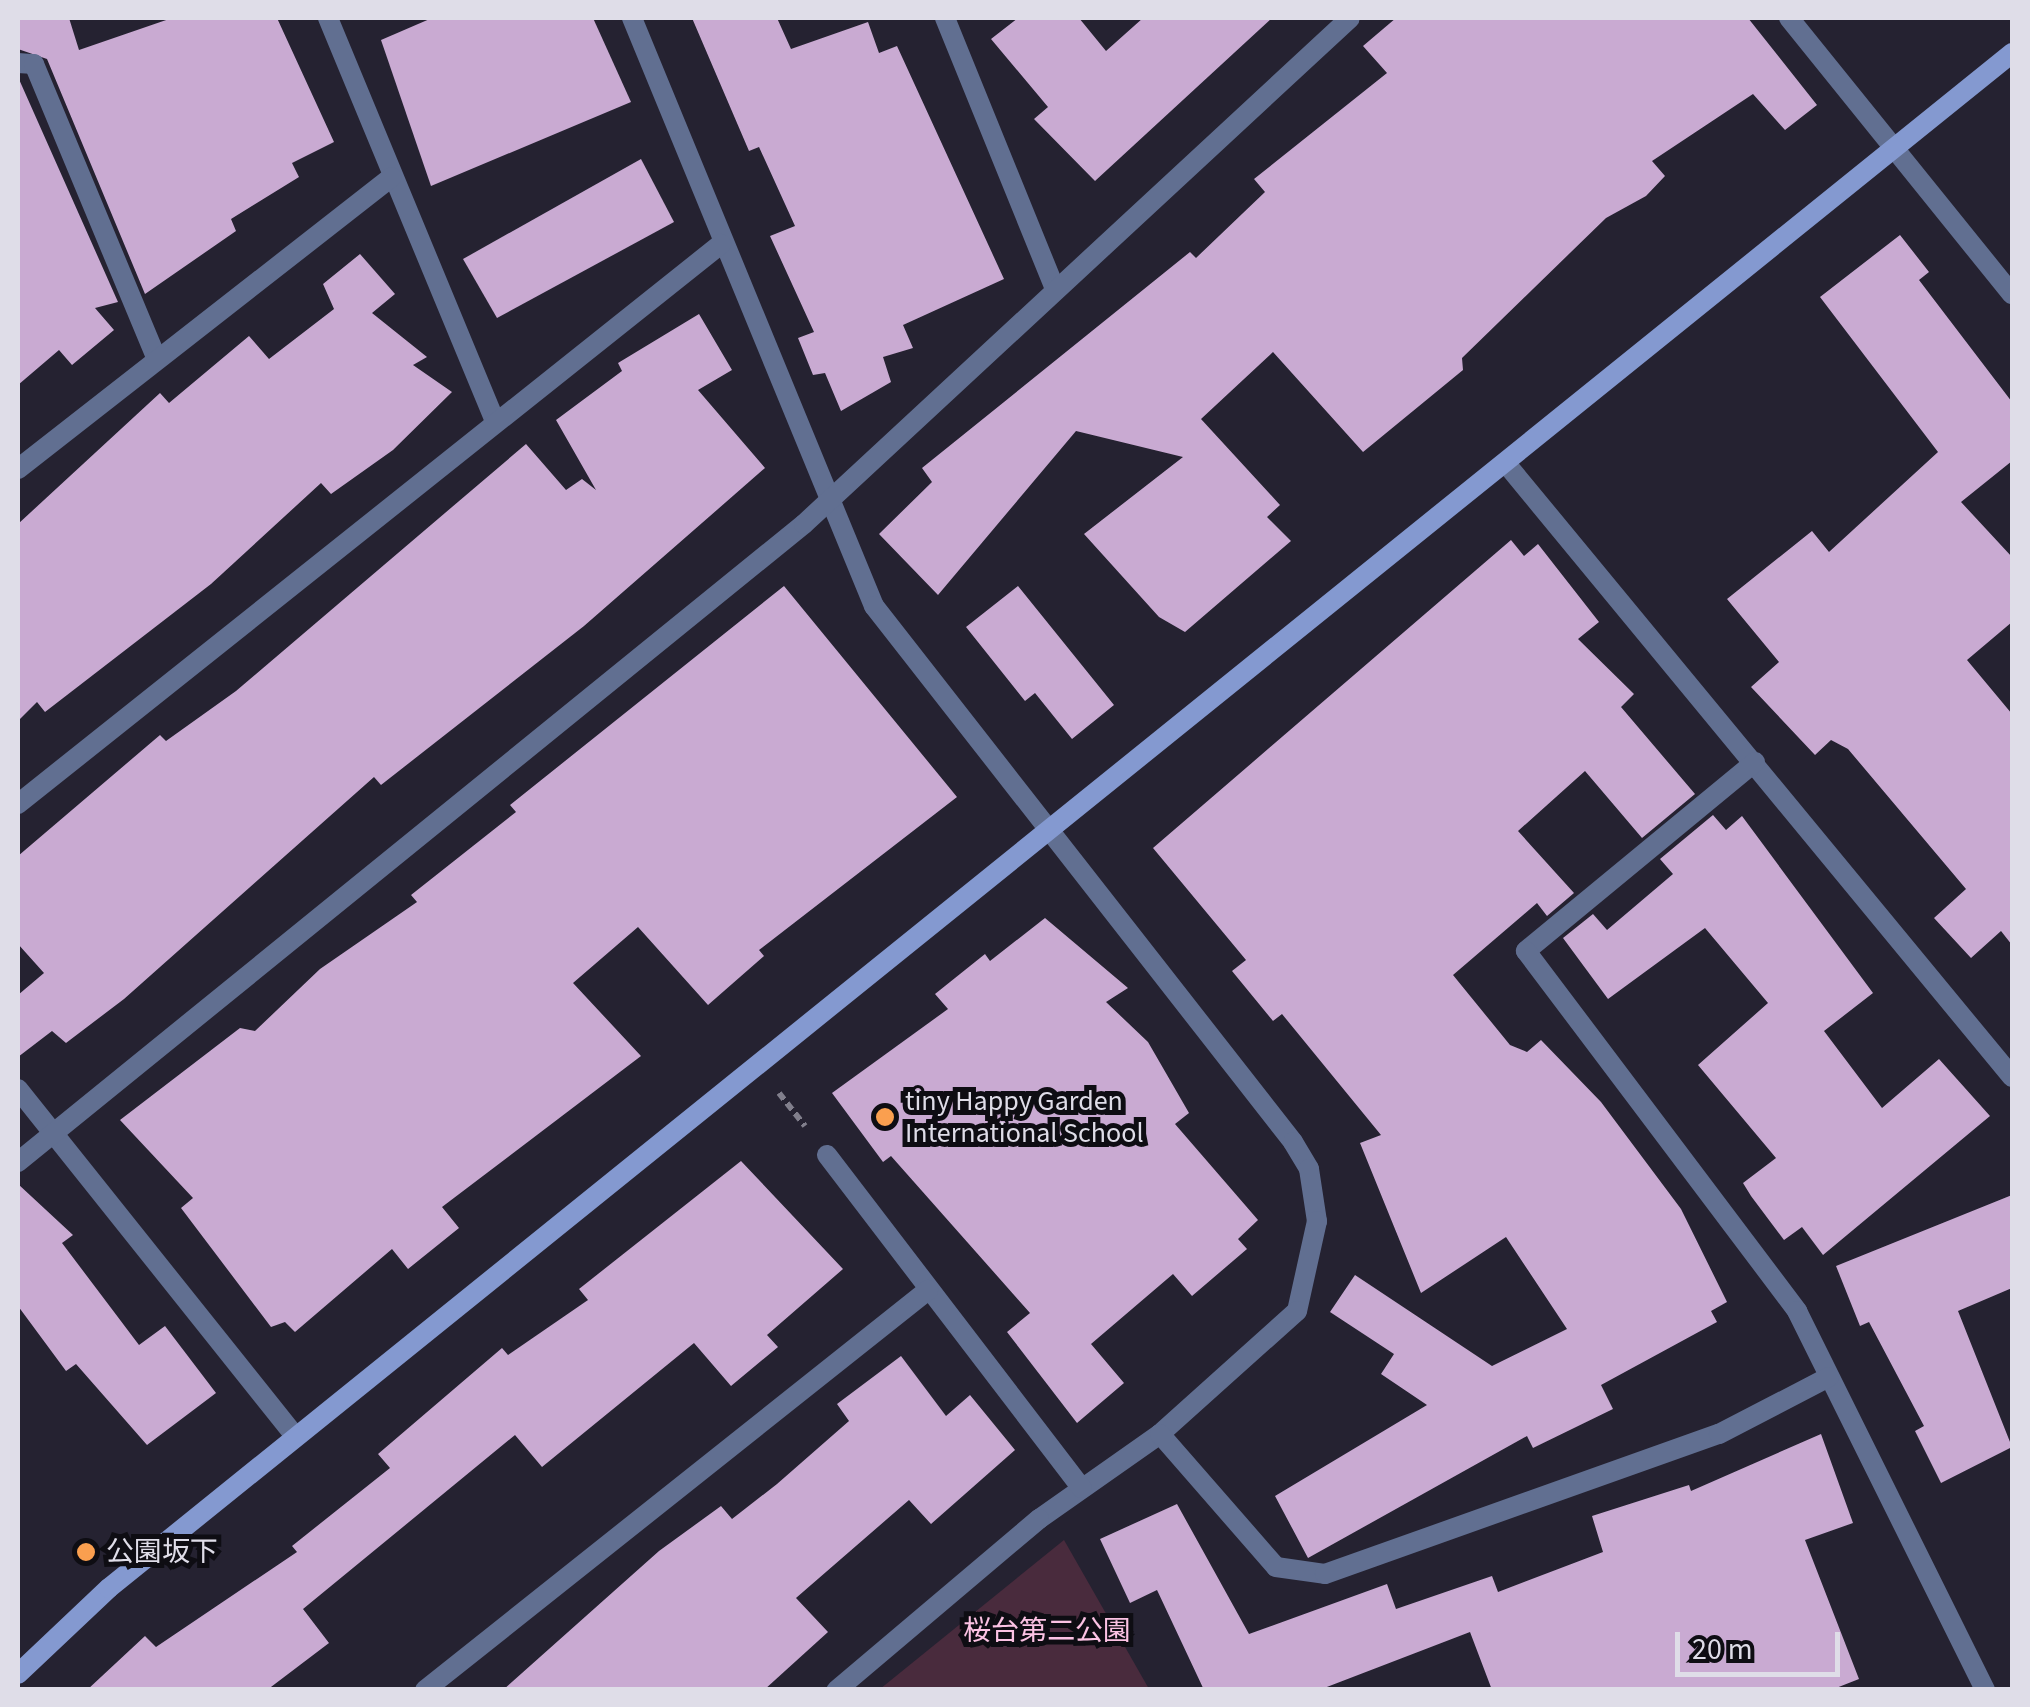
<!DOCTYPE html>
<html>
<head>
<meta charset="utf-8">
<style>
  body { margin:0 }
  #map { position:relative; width:2030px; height:1707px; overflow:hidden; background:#252231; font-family:"Source Sans 3","Noto Sans JP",sans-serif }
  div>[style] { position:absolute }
  .green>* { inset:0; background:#492b3d }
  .building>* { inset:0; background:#c9aad2 }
  .path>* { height:6px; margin-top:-3px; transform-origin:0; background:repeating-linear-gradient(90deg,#817f8c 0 8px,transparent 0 13px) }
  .street>* { height:20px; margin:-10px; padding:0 10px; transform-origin:10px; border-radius:10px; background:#616f91 }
  .secondary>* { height:20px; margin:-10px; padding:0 10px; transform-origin:10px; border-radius:10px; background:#8499d0 }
  .dots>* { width:28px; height:28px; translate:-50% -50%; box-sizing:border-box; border:5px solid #0e0d13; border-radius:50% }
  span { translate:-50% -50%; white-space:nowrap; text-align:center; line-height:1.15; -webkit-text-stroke:10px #0e0d13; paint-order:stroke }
  .poi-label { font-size:28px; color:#dfdde8 }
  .left { translate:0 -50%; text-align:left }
  .park-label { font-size:28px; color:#fbc2e3 }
  .frame { position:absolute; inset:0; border:20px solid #dfdde8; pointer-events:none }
  .scale { position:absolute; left:1675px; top:1632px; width:165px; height:45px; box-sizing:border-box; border:5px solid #dfdde8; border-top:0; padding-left:12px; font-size:30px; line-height:35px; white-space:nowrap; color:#dfdde8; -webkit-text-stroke:8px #0e0d13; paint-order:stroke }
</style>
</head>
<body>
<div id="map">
  <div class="green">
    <i style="clip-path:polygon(1064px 1540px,1149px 1689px,880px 1689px)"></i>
  </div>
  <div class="building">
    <i style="clip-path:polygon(18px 18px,69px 18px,79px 50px,172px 18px,277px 18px,334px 142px,292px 163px,299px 177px,231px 219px,236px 231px,145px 294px,47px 59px,18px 49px)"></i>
    <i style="clip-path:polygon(432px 18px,593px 18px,631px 102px,431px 186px,381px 40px)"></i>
    <i style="clip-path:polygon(692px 18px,777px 18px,791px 49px,868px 22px,879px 53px,897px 46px,1004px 279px,903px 325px,913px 348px,883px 357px,891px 382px,841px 411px,825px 373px,813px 375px,798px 338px,814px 332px,770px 236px,795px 226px,759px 147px,749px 151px)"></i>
    <i style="clip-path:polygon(1018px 18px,1079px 18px,1106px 51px,1143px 18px,1272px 18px,1095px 181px,1034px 119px,1048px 107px,991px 39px)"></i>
    <i style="clip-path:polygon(1396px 18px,1748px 18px,1817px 105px,1785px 130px,1753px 94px,1652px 161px,1665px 176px,1646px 196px,1606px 218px,1462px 358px,1463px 370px,1363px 452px,1273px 352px,1201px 419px,1280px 505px,1267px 517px,1291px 541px,1185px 632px,1159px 617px,1084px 534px,1183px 457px,1076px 431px,938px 595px,879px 534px,932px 482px,922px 468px,1190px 252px,1196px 258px,1265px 192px,1254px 179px,1387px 73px,1363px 46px)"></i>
    <i style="clip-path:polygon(18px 77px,118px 302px,95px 308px,114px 330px,72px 365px,59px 350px,18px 385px)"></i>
    <i style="clip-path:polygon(641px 159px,674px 222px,497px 318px,463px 259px)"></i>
    <i style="clip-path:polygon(1900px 235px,1929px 272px,1919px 280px,2012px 402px,2012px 461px,1961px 502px,2012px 557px,2012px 622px,1967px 660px,2012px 714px,2012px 945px,2001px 931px,1971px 958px,1934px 918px,1966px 889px,1848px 749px,1831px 740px,1815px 755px,1751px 687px,1779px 662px,1727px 599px,1812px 531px,1829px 552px,1938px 452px,1820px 297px)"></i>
    <i style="clip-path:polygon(360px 254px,395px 294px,372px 313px,427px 357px,413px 365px,452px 392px,393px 450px,331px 494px,321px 483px,211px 584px,45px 712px,37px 702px,18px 721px,18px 524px,160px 393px,169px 403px,249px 336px,269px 359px,334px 309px,323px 284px)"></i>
    <i style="clip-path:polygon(699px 314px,732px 370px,698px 390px,765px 468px,584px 626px,381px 785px,374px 777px,124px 999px,66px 1043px,52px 1031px,18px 1057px,18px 995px,44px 973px,18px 944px,18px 856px,160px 735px,166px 741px,236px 691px,526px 444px,566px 490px,582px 479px,596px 490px,556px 420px,622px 371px,618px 363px)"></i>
    <i style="clip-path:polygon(1511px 540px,1524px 556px,1538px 544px,1599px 622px,1578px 639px,1634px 694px,1621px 707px,1695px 794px,1642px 838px,1585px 771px,1518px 831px,1574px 893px,1547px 916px,1537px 903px,1453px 975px,1510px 1045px,1527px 1052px,1541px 1040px,1601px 1102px,1681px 1209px,1727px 1302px,1711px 1311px,1717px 1322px,1601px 1385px,1613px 1409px,1533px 1448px,1527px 1436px,1308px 1558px,1275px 1496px,1427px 1405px,1381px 1374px,1394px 1354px,1330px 1312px,1355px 1275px,1492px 1366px,1567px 1329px,1506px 1237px,1421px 1293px,1360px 1143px,1381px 1135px,1282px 1014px,1273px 1021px,1232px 971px,1246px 960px,1153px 848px)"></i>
    <i style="clip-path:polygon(784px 586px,957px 797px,759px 950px,764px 956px,708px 1005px,638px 927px,573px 983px,641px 1056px,442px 1207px,459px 1228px,408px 1269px,392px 1249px,295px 1332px,285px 1322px,271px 1327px,181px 1208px,193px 1198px,120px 1120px,240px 1028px,255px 1031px,320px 969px,417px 902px,411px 895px,516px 812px,510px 805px)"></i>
    <i style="clip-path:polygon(1018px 586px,1114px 705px,1072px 739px,1035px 693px,1025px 701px,966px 627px)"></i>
    <i style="clip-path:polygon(1713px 815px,1726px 830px,1742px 816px,1873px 993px,1824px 1031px,1882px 1108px,1939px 1059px,1990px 1116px,1823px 1255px,1802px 1227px,1784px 1240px,1751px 1196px,1743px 1183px,1776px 1158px,1698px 1065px,1768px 1003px,1705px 928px,1608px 999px,1563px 938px,1593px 914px,1607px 930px,1673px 874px,1660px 859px)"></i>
    <i style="clip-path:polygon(1045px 918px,1128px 988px,1106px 1002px,1148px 1042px,1189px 1113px,1175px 1124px,1258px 1220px,1238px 1239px,1247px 1249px,1192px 1296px,1173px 1274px,1091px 1344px,1124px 1383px,1077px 1423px,1007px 1332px,1030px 1313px,891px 1156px,883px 1162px,832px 1093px,948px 1009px,935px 994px,985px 954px,990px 961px)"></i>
    <i style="clip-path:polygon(741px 1161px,843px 1269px,767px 1335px,778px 1347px,731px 1386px,694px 1343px,542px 1467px,515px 1435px,303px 1609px,329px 1643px,267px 1690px,87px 1690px,145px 1636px,156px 1647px,297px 1552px,292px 1546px,390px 1468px,378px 1454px,502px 1348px,508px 1355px,588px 1300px,579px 1289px)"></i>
    <i style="clip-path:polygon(18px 1184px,73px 1235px,62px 1243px,139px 1345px,165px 1326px,216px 1393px,147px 1445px,76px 1364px,66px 1371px,18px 1306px)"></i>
    <i style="clip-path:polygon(2012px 1195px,2012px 1288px,1958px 1311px,2012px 1447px,1941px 1483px,1915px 1431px,1924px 1426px,1869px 1322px,1860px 1326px,1836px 1266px)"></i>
    <i style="clip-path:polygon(901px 1356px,946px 1416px,970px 1395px,1015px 1450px,931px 1524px,909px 1500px,796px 1598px,828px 1632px,764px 1690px,503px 1690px,659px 1551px,721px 1506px,732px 1519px,777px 1484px,849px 1421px,837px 1404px)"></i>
    <i style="clip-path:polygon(1821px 1434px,1853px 1523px,1805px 1540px,1859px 1679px,1831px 1690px,1492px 1690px,1470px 1632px,1319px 1690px,1204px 1690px,1157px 1590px,1130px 1603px,1100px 1539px,1177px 1504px,1249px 1634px,1387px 1584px,1396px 1609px,1492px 1576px,1498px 1592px,1603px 1552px,1592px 1516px,1689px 1485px,1691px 1491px)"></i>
  </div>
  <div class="path">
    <i style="left:779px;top:1093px;width:42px;rotate:51.8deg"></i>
  </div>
  <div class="street">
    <i style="left:328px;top:18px;width:437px;rotate:67.5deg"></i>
    <i style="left:632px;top:18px;width:636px;rotate:67.63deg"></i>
    <i style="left:874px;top:606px;width:680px;rotate:51.98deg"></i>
    <i style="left:1293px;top:1142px;width:31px;rotate:59deg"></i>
    <i style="left:1309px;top:1169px;width:53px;rotate:81.3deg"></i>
    <i style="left:1317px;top:1221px;width:92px;rotate:102.5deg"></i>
    <i style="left:1297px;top:1311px;width:184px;rotate:138.1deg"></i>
    <i style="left:1160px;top:1434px;width:148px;rotate:144.9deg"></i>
    <i style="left:1039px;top:1519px;width:265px;rotate:139.8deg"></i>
    <i style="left:945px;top:18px;width:292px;rotate:67.9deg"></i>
    <i style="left:1789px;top:18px;width:355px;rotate:51.1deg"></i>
    <i style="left:18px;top:63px;width:16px;rotate:4deg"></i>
    <i style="left:34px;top:64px;width:314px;rotate:67.4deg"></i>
    <i style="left:1508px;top:466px;width:792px;rotate:50.48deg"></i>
    <i style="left:18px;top:469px;width:474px;rotate:-38deg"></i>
    <i style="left:1755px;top:762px;width:297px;rotate:140.5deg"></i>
    <i style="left:1526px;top:951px;width:451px;rotate:53deg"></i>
    <i style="left:1797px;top:1311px;width:423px;rotate:63.6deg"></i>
    <i style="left:18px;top:804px;width:899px;rotate:-38.54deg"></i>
    <i style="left:18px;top:1089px;width:445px;rotate:51.4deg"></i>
    <i style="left:827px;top:1155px;width:419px;rotate:52.6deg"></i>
    <i style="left:18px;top:1162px;width:1012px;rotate:-39.07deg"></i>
    <i style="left:804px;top:524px;width:744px;rotate:-42.82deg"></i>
    <i style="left:1160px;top:1434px;width:176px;rotate:48.9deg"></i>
    <i style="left:1276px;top:1567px;width:49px;rotate:8.1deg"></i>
    <i style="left:1325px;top:1574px;width:418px;rotate:-19.6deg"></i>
    <i style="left:1719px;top:1434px;width:124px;rotate:-27.4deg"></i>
    <i style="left:425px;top:1690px;width:643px;rotate:-38.49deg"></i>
  </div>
  <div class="secondary">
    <i style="left:18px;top:1674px;width:125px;rotate:-43.4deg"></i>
    <i style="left:109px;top:1588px;width:2445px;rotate:-38.89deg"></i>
  </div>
  <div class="dots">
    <i style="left:885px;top:1117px;background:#fa9f4f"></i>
    <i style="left:86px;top:1552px;background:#fa9f4f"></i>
  </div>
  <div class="poi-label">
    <span class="left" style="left:905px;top:1117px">tiny Happy Garden<br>International School</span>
    <span class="left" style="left:106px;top:1552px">公園坂下</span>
  </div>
  <div class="park-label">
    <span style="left:1047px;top:1631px">桜台第二公園</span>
  </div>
  <div class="frame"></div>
  <div class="scale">20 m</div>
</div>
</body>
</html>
